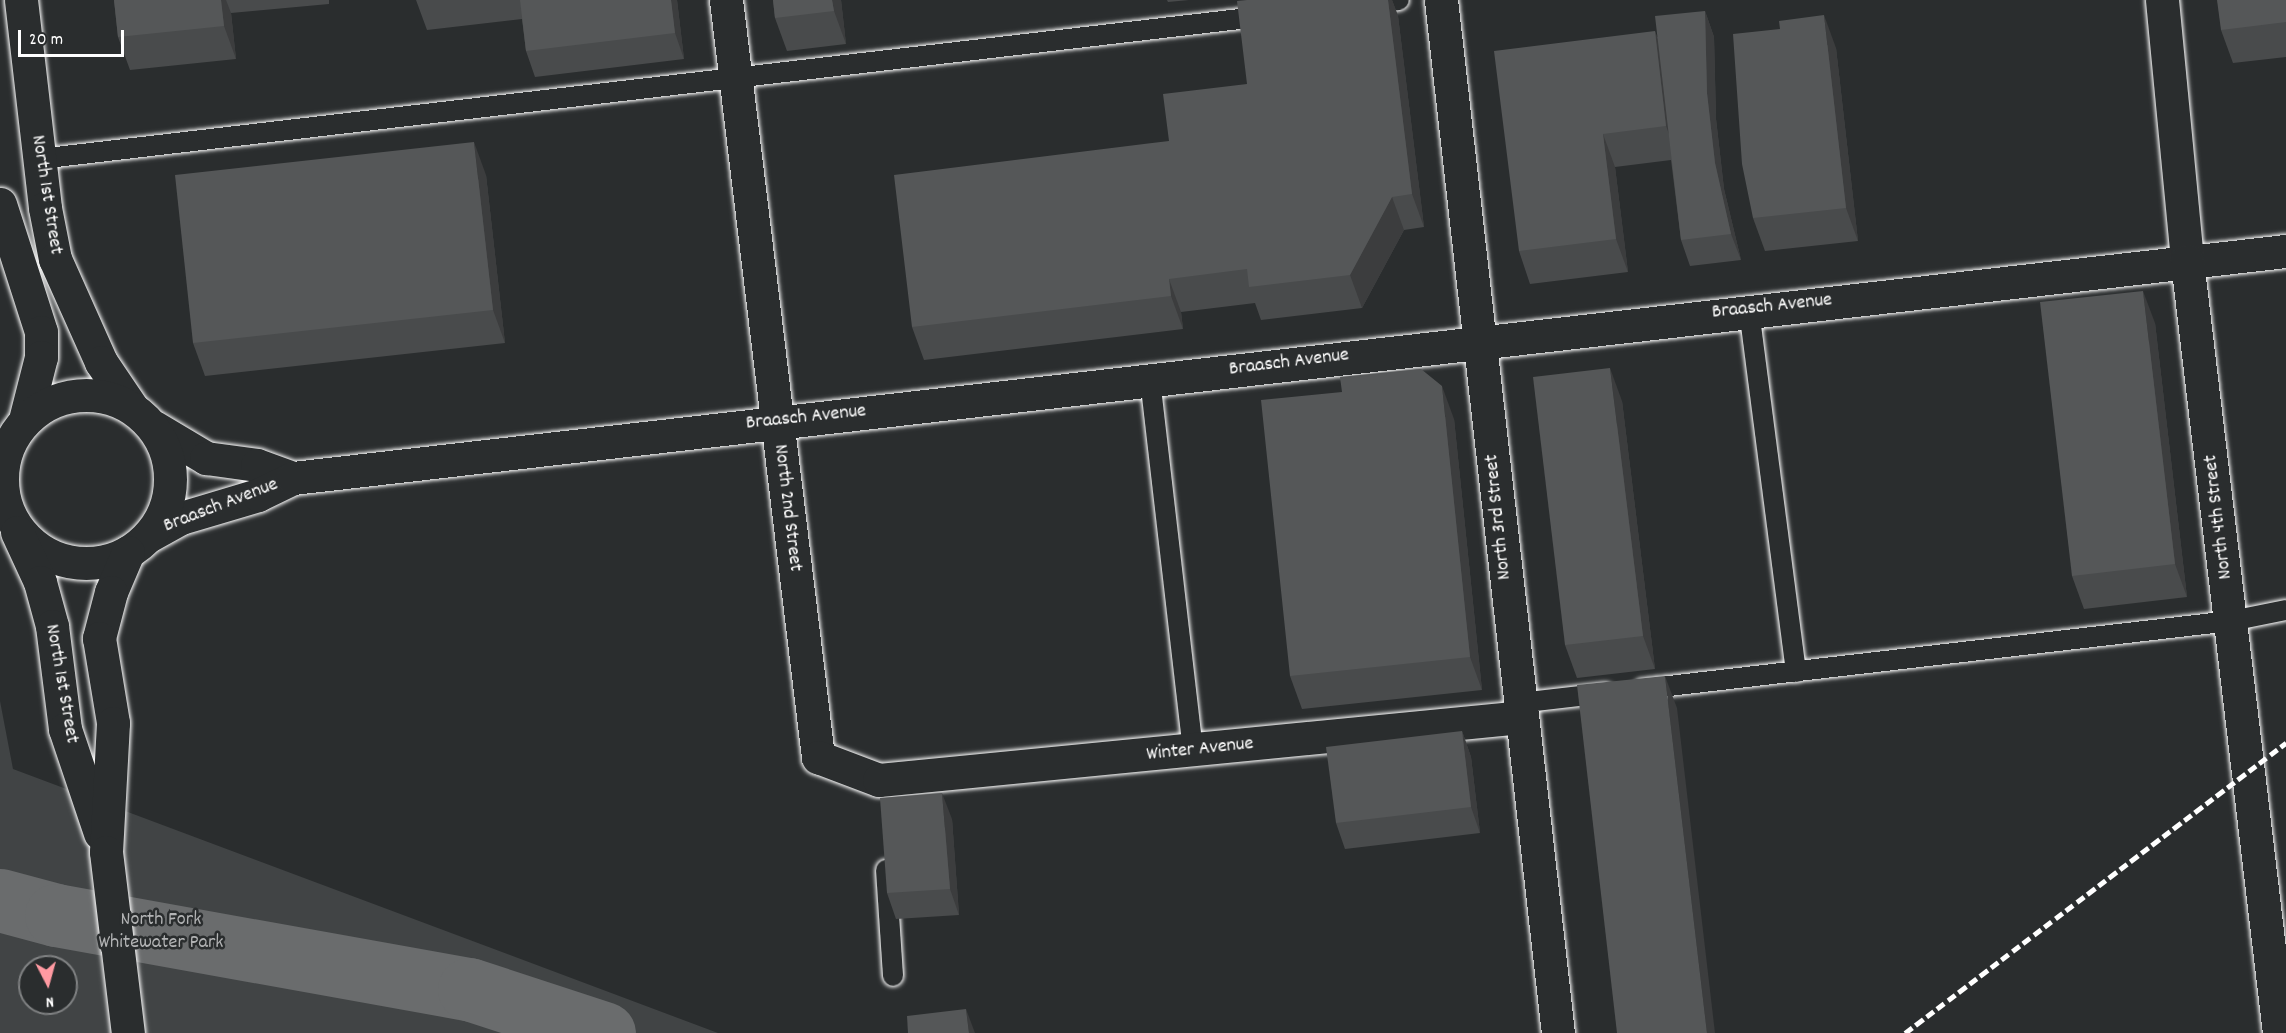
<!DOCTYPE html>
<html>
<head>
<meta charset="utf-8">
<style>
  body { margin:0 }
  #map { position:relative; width:2286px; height:1033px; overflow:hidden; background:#2a2d2e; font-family:Dekko,sans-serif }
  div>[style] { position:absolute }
  .green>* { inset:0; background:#414445 }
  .river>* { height:63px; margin:-31.5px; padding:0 31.5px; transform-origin:31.5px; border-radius:31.5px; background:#6a6c6d }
  .roads { filter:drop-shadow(0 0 2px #fff) drop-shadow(0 0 2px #fff) }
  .service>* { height:20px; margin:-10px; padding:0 10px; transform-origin:10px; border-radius:10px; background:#2a2d2e }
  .minor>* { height:33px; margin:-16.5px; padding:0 16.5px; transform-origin:16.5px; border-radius:16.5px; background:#2a2d2e }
  .secondary>* { height:33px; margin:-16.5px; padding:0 16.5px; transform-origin:16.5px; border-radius:16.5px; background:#2a2d2e }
  .secondary>.ring { margin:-16.5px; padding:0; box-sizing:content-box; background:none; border:33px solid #2a2d2e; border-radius:50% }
  .rail>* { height:4.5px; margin-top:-2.25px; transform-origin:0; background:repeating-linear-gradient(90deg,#fff 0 9px,transparent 0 13.5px) }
  .wall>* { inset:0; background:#494b4c }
  .shaded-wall>* { inset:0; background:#3c3d3e }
  .building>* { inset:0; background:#555758 }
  span { translate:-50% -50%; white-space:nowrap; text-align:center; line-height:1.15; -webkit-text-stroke:5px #2a2d2e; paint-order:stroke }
  .street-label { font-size:20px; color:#fff }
  .park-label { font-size:20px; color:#b3b4b5 }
  .north { position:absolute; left:18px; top:955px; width:60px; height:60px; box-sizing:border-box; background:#2a2d2e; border:2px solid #7f8182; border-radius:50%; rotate:174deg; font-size:16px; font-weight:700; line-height:24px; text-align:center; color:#fff }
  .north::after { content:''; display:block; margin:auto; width:21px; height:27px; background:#ff9aa2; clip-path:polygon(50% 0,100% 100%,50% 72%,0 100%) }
  .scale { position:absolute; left:18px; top:30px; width:106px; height:27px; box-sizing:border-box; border:3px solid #fff; border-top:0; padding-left:8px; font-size:18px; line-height:21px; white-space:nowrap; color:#fff; -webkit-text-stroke:4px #2a2d2e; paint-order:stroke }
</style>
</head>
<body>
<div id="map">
  <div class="green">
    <i style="clip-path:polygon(evenodd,0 701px,13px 769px,718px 1033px,0 1033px,0 701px,30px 967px,66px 967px,66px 1003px,30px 1003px,30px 967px)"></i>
  </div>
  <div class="river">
    <i style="left:0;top:900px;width:58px;rotate:15deg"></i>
    <i style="left:56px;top:915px;width:420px;rotate:10.2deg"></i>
    <i style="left:469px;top:989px;width:142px;rotate:18.1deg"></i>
  </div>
  <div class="roads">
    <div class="service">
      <i style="left:1366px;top:4px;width:33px;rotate:-7deg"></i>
      <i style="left:39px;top:159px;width:1234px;rotate:-6.65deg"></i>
      <i style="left:1749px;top:310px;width:365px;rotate:82.6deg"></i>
      <i style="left:1150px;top:379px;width:375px;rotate:83.4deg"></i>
      <i style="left:1643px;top:689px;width:592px;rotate:-6.6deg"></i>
      <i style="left:2231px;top:621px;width:56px;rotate:-11.3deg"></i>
      <i style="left:1519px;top:703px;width:87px;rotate:-6.6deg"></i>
      <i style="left:886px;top:870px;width:106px;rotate:86.2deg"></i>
    </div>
    <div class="minor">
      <i style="left:726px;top:0;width:763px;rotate:83.07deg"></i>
      <i style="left:818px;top:757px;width:65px;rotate:20.7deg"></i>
      <i style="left:879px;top:780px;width:645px;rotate:-5.6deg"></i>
      <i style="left:1441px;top:0;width:1040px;rotate:83.54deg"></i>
      <i style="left:154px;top:427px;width:61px;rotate:30.8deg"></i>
      <i style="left:206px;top:458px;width:51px;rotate:7.8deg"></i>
      <i style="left:257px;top:465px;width:38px;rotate:20deg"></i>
      <i style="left:150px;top:535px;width:35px;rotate:-29deg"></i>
      <i style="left:181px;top:518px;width:80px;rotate:-16.6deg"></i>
      <i style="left:258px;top:495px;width:39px;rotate:-26deg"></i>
      <i style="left:293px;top:478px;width:2006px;rotate:-6.5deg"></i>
    </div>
    <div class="secondary">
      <i style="left:21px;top:0;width:209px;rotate:83.4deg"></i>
      <i style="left:45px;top:208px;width:52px;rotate:78.9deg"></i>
      <i style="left:55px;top:259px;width:113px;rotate:65.9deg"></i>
      <i style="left:101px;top:362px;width:55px;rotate:56deg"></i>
      <i style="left:2162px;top:0;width:262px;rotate:84.5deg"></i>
      <i style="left:2187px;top:261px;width:777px;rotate:83.2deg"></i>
      <i style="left:0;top:204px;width:134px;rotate:72.2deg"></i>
      <i style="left:41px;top:332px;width:25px;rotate:90deg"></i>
      <i style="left:41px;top:357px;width:65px;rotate:104.3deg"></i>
      <i class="ring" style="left:2px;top:395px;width:135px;height:135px"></i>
      <i style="left:17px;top:532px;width:55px;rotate:65.3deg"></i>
      <i style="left:40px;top:582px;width:46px;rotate:74.7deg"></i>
      <i style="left:52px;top:626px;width:104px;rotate:82.8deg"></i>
      <i style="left:65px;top:729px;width:110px;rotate:71.4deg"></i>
      <i style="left:128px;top:552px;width:43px;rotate:113deg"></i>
      <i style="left:111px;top:592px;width:48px;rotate:104.6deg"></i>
      <i style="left:99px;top:638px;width:86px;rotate:80.6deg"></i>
      <i style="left:113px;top:723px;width:129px;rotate:93.1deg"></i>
      <i style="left:106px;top:852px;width:182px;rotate:83.1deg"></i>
    </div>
  </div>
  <div class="rail">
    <i style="left:1905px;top:1033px;width:479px;rotate:-37.3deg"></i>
  </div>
  <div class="wall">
    <i style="clip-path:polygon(114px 0,329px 0,329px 4px,231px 13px,236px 59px,130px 70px,118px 37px)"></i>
    <i style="clip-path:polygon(416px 0,677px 0,684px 59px,535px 77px,526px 51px,522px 19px,427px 30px)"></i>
    <i style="clip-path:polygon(773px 0,841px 0,846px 44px,787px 51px,775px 18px)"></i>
    <i style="clip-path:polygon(1167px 0,1189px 0,1168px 2px)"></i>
    <i style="clip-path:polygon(1247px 0,1392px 0,1398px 16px,1424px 227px,1404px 230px,1362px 308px,1261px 320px,1255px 303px,1181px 312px,1183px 329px,924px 360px,912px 327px,1169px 141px,1247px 84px)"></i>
    <i style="clip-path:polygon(2286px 0,2286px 57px,2233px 63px,2221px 30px)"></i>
    <i style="clip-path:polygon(1705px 11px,1714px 37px,1716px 119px,1724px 189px,1741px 260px,1690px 266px,1681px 240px,1671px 160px,1615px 167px,1628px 272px,1530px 284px,1519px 251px,1655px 31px,1657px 37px)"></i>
    <i style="clip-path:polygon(1780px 29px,1836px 48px,1858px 241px,1765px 251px,1753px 218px)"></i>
    <i style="clip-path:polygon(486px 175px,505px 343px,205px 376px,193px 343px)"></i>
    <i style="clip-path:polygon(2155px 323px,2187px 597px,2084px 609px,2072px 576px)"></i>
    <i style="clip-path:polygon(1342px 392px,1454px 419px,1482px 690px,1302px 709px,1290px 676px)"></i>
    <i style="clip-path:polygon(1622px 401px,1655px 669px,1577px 678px,1565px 645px)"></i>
    <i style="clip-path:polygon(1462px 731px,1471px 757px,1480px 833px,1345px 849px,1336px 823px)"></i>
    <i style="clip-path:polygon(952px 819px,959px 915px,896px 919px,887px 893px)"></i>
  </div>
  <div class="shaded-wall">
    <i style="clip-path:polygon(221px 0,226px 0,231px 13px,236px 59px,224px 26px)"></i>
    <i style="clip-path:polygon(671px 0,677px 0,684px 59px,675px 33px)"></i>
    <i style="clip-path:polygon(832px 0,841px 0,846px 44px,834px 11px)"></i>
    <i style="clip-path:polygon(1388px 0,1392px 0,1398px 16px,1424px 227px,1412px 194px)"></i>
    <i style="clip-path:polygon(1705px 11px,1714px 37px,1716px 119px,1724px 189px,1741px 260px,1731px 234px,1715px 163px,1707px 93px)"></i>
    <i style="clip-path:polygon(1824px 15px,1836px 48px,1858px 241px,1846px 208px)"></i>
    <i style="clip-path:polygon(1655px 31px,1667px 64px,1678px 159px,1666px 126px)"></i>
    <i style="clip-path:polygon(1603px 134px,1615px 167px,1628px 272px,1616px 239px)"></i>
    <i style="clip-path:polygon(474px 142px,486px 175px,505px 343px,493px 310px)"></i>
    <i style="clip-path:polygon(1392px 197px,1404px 230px,1362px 308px,1350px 275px)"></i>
    <i style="clip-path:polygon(1169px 279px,1181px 312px,1183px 329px,1171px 296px)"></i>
    <i style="clip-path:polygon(2143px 291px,2155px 323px,2187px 597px,2175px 564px)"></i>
    <i style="clip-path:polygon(1610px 368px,1622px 401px,1655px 669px,1643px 636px)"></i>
    <i style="clip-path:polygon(1442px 386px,1454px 419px,1482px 690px,1470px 657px)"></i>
    <i style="clip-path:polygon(1665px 676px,1677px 708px,1715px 1033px,1707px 1033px)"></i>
    <i style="clip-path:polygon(1462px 731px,1471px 757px,1480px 833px,1471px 807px)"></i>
    <i style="clip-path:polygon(942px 793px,952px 819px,959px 915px,950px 889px)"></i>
    <i style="clip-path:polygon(966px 1009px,975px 1033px,969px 1033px)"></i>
  </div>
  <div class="building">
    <i style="clip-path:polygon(114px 0,221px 0,224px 26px,118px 37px)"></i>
    <i style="clip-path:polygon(520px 0,671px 0,675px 33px,526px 51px)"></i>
    <i style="clip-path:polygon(773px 0,832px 0,834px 11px,775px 18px)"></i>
    <i style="clip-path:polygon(1247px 0,1388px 0,1412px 194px,1392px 197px,1350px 275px,1249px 287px,1247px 269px,1169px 279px,1171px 296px,912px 327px,894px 175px,1169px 141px,1163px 94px,1247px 84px,1237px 1px)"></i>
    <i style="clip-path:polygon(2217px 0,2286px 0,2286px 22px,2221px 30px)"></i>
    <i style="clip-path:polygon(1705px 11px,1707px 93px,1715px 163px,1731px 234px,1681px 240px,1655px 16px)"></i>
    <i style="clip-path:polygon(1824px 15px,1846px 208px,1753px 218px,1742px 164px,1733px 34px,1780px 29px,1779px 21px)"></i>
    <i style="clip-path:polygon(1655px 31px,1666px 126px,1603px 134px,1616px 239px,1519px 251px,1494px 51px)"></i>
    <i style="clip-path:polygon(474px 142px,493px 310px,193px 343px,175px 175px)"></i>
    <i style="clip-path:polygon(2143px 291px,2175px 564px,2072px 576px,2040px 302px)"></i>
    <i style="clip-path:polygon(1610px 368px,1643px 636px,1565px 645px,1533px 377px)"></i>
    <i style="clip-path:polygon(1421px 369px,1442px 386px,1470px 657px,1290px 676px,1261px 400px,1342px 392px,1340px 377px)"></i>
    <i style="clip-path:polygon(1665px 676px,1707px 1033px,1617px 1033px,1577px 685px)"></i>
    <i style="clip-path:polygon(1462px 731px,1471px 807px,1336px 823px,1326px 747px)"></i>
    <i style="clip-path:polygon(942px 793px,950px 889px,887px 893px,880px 798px)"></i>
    <i style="clip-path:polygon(966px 1009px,969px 1033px,908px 1033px,907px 1016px)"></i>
  </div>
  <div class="street-label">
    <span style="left:46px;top:195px;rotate:81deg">North 1st Street</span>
    <span style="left:1772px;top:307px;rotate:-6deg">Braasch Avenue</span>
    <span style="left:1289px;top:363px;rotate:-7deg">Braasch Avenue</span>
    <span style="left:806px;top:418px;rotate:-6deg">Braasch Avenue</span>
    <span style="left:221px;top:506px;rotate:-21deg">Braasch Avenue</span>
    <span style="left:787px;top:508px;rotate:83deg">North 2nd Street</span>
    <span style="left:1499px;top:517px;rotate:-96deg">North 3rd Street</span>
    <span style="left:2219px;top:517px;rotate:-97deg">North 4th Street</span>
    <span style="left:61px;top:684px;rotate:80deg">North 1st Street</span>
    <span style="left:1200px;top:750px;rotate:-6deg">Winter Avenue</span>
  </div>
  <div class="park-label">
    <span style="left:161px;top:932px">North Fork<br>Whitewater Park</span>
  </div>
  <div class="north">N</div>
  <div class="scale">20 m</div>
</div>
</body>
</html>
